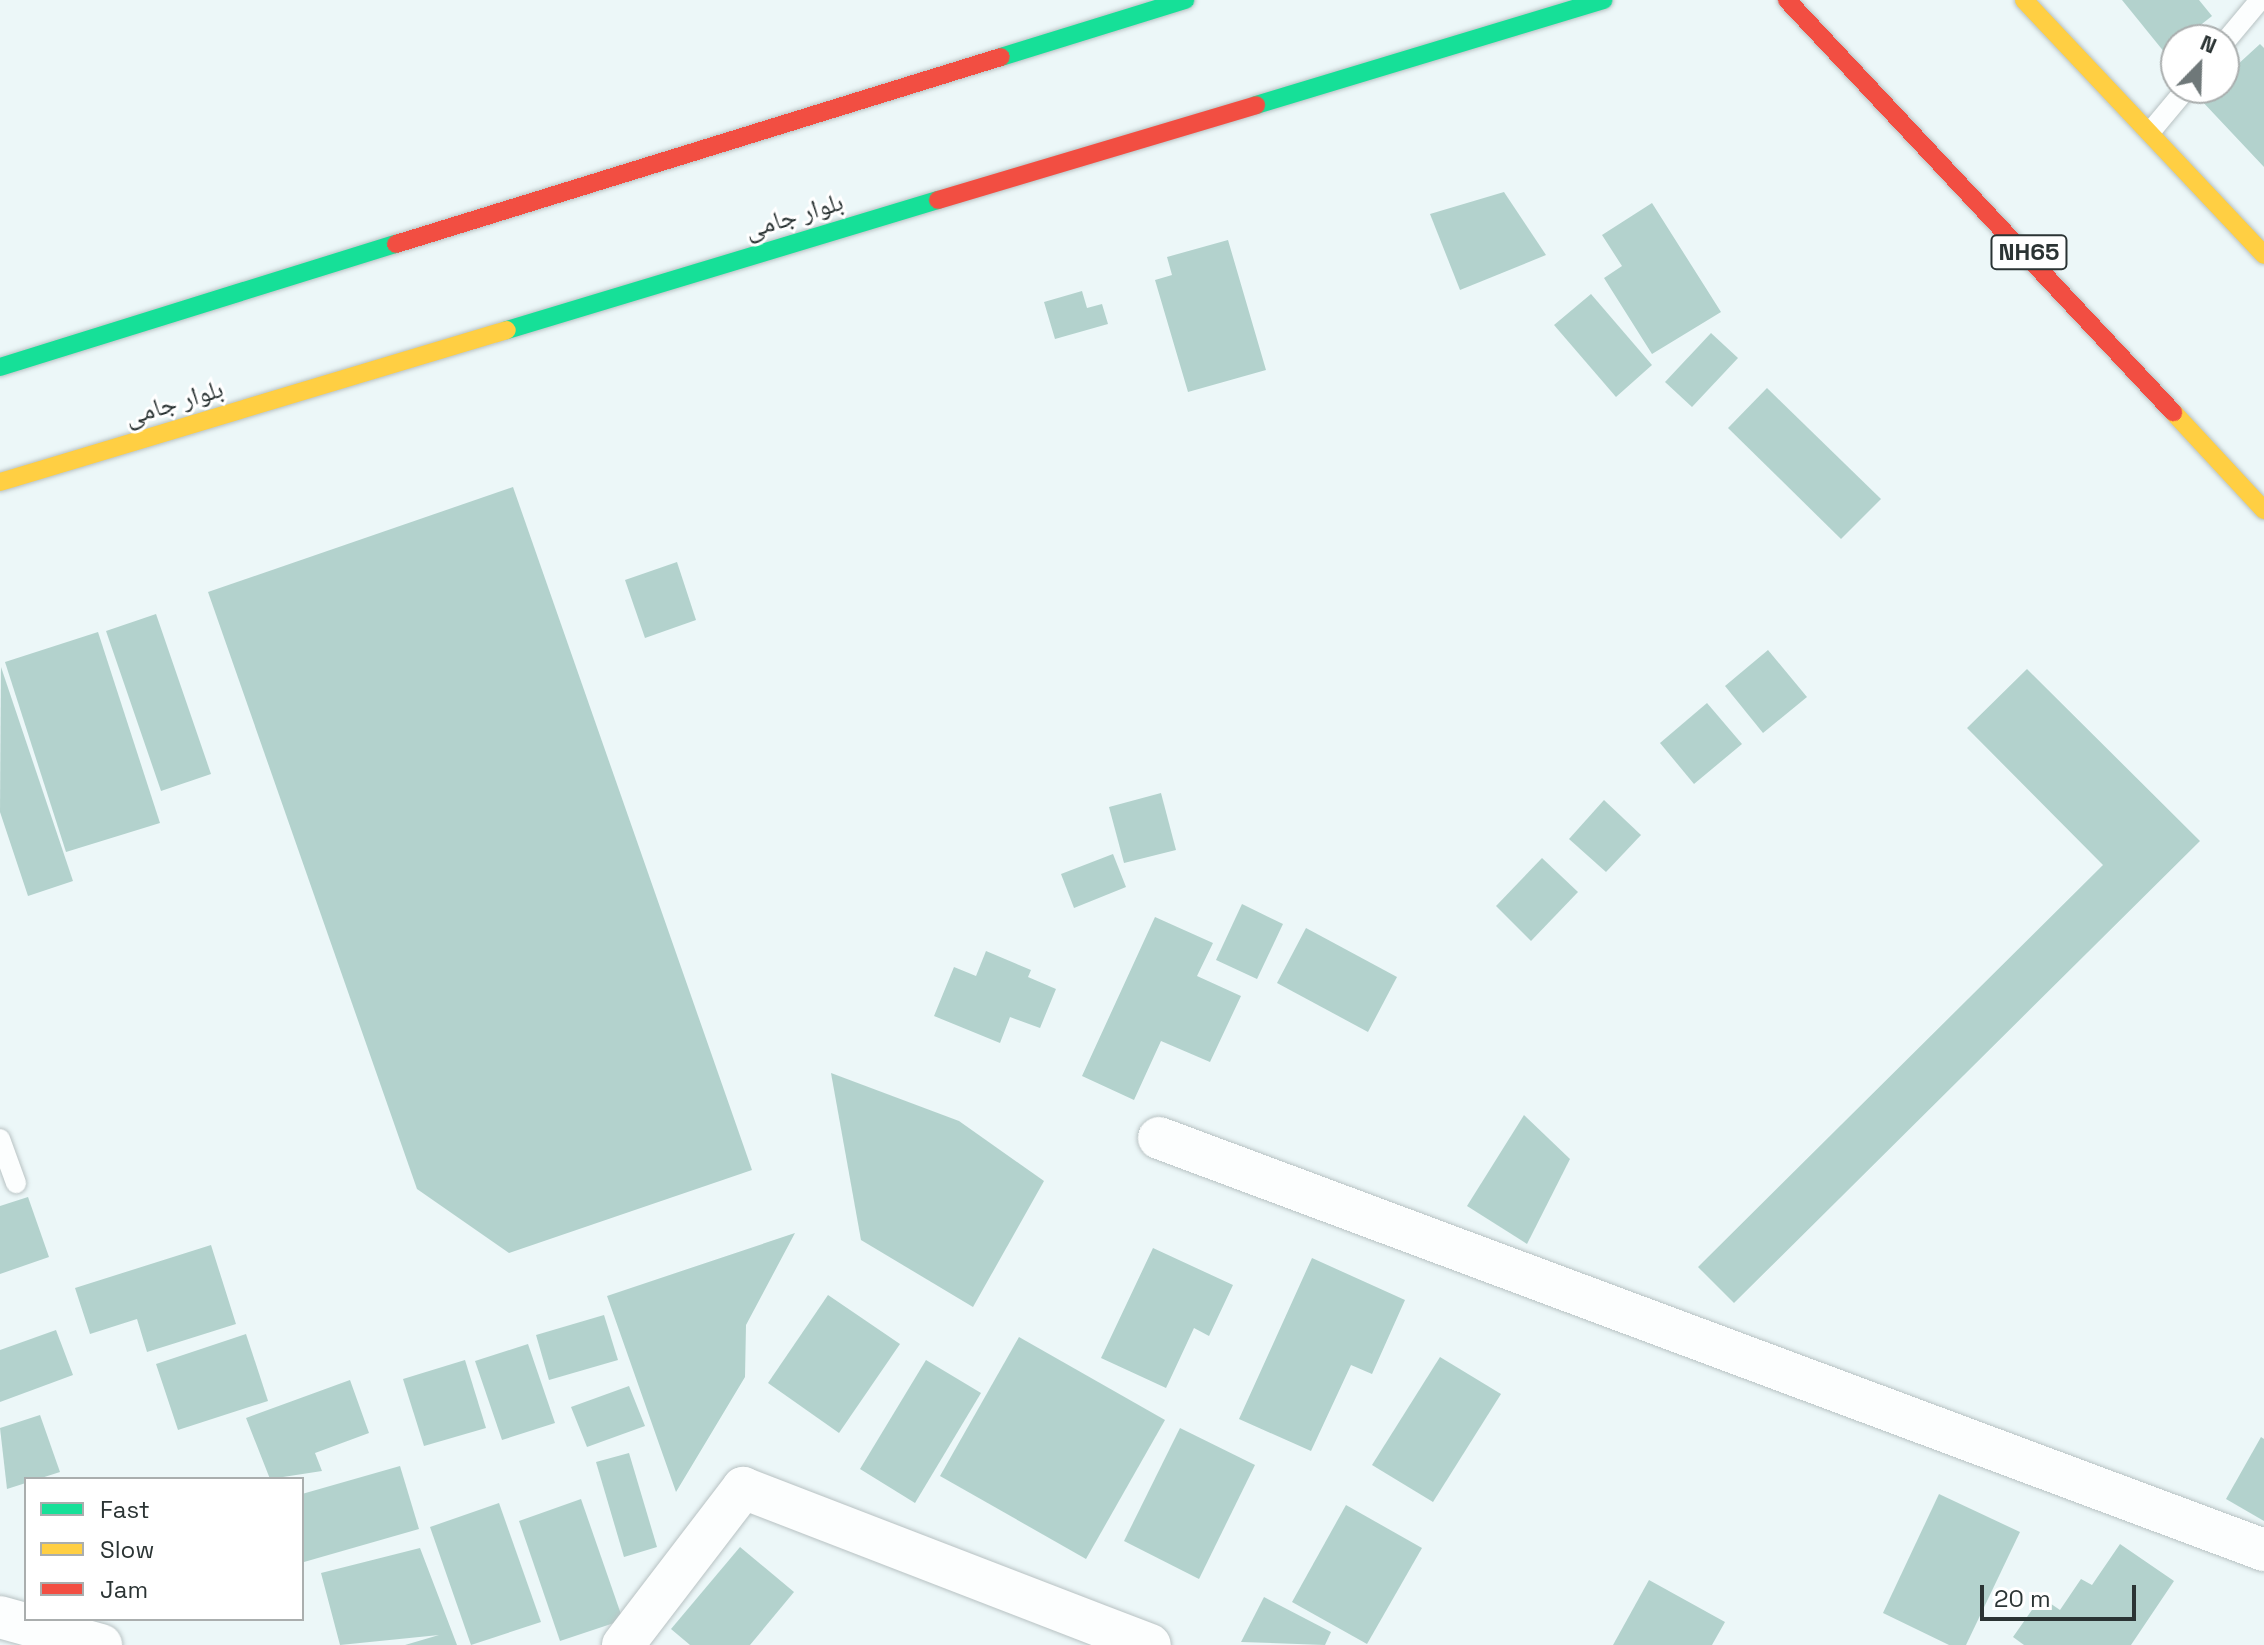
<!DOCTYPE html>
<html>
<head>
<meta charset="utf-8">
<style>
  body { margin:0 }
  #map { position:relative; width:2264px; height:1645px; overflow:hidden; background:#ecf7f8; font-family:"Space Grotesk","Noto Naskh Arabic",sans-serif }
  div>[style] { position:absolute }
  .building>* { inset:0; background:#b3d2cd }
  .roads { filter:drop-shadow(0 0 2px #b8c2c3) drop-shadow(0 0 2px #b8c2c3) }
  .lane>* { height:20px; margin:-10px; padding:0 10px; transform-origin:10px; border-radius:10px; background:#fcfefe }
  .street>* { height:42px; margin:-21px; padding:0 21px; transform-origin:21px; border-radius:21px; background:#fcfefe }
  .fast>* { height:18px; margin:-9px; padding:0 9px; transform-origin:9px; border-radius:9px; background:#16e098 }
  .slow>* { height:18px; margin:-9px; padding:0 9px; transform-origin:9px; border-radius:9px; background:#ffcf43 }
  .jam>* { height:18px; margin:-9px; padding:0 9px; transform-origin:9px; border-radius:9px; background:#f24e42 }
  span { translate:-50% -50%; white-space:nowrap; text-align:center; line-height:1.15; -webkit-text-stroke:6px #fff; paint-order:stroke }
  .shield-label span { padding:2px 6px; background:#fff; border:2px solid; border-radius:6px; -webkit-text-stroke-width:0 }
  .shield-label { font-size:24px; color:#2b3434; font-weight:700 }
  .street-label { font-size:26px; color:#2b3434 }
  .legend { position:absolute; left:24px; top:1477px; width:280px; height:144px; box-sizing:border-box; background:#fff; border:2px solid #aaaeae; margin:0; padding:10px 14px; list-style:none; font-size:24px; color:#2b3434 }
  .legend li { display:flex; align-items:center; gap:16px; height:40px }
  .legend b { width:40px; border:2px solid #aaaeae }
  .north { position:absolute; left:2160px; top:24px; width:80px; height:80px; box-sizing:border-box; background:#fff; border:2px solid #aaaeae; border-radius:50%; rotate:23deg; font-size:22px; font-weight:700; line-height:32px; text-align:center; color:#2b3434 }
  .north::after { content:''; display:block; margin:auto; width:28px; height:36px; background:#6f7879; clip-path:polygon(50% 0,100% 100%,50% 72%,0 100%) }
  .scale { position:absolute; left:1980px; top:1585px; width:156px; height:36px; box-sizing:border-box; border:4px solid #2b3434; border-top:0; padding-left:10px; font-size:24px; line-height:28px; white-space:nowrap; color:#2b3434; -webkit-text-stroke:6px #fff; paint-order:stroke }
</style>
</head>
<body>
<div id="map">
  <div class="building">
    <i style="clip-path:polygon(2122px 0,2199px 0,2212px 16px,2165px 53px)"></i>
    <i style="clip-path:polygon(2260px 44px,2264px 48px,2264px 167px,2200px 99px,2224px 88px,2224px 77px)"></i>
    <i style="clip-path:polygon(1504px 192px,1546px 255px,1460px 290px,1430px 214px)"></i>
    <i style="clip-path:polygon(1652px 203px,1721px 312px,1652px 354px,1604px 278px,1622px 266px,1602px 235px)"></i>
    <i style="clip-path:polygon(1228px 240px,1266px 370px,1188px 392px,1155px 280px,1172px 275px,1167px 257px)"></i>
    <i style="clip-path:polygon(1082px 291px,1087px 308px,1102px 304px,1108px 324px,1055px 339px,1044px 302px)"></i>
    <i style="clip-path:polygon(1591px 294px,1652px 365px,1616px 397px,1554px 325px)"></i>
    <i style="clip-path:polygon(1711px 333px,1738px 358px,1692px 407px,1665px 382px)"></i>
    <i style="clip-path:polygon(1767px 388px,1881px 499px,1841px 539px,1728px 428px)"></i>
    <i style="clip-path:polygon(513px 487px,752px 1170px,509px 1253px,417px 1189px,208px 592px)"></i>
    <i style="clip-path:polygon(677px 562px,696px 620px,645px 638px,625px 580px)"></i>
    <i style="clip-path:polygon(156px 614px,211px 774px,161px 791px,106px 631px)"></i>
    <i style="clip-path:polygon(98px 632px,160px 823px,66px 852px,5px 662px)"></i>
    <i style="clip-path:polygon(1768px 650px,1807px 697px,1763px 733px,1725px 686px)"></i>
    <i style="clip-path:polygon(1px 667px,73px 881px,28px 896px,0 812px)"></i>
    <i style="clip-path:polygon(2027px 669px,2200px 841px,1734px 1303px,1698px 1267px,2103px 865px,1967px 728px)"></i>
    <i style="clip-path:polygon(1707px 703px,1742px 744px,1694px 784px,1660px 743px)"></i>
    <i style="clip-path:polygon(1161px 793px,1176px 850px,1124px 863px,1109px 807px)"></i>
    <i style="clip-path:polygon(1604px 800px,1641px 835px,1606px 872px,1569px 839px)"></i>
    <i style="clip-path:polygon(1113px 854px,1126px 887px,1074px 908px,1061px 874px)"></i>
    <i style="clip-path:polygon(1542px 858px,1578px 892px,1531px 941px,1496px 906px)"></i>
    <i style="clip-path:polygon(1242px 904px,1283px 924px,1257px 979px,1216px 960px)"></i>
    <i style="clip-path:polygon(1155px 917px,1213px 943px,1197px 976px,1241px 996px,1210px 1062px,1161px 1041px,1134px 1100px,1082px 1076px)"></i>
    <i style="clip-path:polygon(1306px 928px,1397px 977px,1368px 1032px,1277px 983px)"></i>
    <i style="clip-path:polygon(986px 951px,1031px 970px,1028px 977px,1056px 989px,1040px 1028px,1010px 1017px,1000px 1043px,934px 1016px,954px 967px,976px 976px)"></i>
    <i style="clip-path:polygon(831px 1073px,959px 1121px,1044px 1181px,973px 1307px,861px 1240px)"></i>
    <i style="clip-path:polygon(1524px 1115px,1570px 1159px,1527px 1244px,1467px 1206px)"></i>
    <i style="clip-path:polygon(28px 1197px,49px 1257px,0 1274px,0 1206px)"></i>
    <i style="clip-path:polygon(795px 1233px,746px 1325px,745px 1377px,676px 1492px,607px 1296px)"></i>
    <i style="clip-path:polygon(211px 1245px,236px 1324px,147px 1352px,137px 1319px,90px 1334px,75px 1288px)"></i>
    <i style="clip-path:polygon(1153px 1248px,1233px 1285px,1209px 1336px,1194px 1328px,1166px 1388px,1101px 1358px)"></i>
    <i style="clip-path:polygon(1312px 1258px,1405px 1300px,1372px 1374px,1351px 1365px,1311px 1451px,1239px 1419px)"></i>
    <i style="clip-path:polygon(828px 1295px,900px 1344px,839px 1433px,768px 1383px)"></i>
    <i style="clip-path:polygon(604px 1315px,618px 1360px,549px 1380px,536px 1335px)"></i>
    <i style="clip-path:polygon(56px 1330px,73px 1375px,0 1402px,0 1350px)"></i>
    <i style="clip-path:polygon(246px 1334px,268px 1401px,178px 1430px,156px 1364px)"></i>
    <i style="clip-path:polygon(1019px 1337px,1165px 1420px,1086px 1559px,940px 1476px)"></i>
    <i style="clip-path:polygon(528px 1344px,555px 1423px,502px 1440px,475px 1361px)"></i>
    <i style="clip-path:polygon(1440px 1357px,1501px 1394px,1433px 1502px,1372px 1465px)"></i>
    <i style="clip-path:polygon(465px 1360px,486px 1428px,424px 1446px,403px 1379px)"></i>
    <i style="clip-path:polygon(926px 1360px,981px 1393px,915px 1503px,860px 1469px)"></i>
    <i style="clip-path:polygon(350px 1380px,369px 1433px,315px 1453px,322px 1471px,270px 1479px,246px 1418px)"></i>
    <i style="clip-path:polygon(629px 1386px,645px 1426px,587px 1447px,571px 1407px)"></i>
    <i style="clip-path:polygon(40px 1415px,60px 1472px,7px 1489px,0 1428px)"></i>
    <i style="clip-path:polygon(1180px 1428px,1255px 1465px,1199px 1579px,1124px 1541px)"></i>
    <i style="clip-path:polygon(2261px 1437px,2264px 1439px,2264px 1521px,2226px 1499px)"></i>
    <i style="clip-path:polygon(629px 1453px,657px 1547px,624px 1557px,596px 1462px)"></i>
    <i style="clip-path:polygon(400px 1466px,419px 1529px,304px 1562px,302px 1494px)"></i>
    <i style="clip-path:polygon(1939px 1494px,2020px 1532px,1966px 1645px,1949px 1645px,1883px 1613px)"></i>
    <i style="clip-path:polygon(581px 1499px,623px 1620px,560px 1641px,519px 1521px)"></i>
    <i style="clip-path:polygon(499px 1503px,541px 1622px,471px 1645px,430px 1527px)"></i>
    <i style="clip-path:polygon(1346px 1505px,1422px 1548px,1367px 1644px,1292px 1602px)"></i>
    <i style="clip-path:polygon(2120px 1544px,2174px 1581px,2131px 1645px,2024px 1645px,2013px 1637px,2041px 1597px,2060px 1610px,2081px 1579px,2092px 1585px)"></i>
    <i style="clip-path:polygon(740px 1547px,794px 1592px,750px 1645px,690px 1645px,671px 1629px)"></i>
    <i style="clip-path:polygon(420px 1548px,457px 1645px,405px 1645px,439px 1635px,340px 1645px,321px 1573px)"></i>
    <i style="clip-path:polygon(1649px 1580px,1725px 1622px,1712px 1645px,1613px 1645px)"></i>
    <i style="clip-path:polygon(1264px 1597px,1331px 1632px,1325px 1645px,1241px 1642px)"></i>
  </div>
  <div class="roads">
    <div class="lane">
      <i style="left:2224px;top:43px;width:56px;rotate:-50.1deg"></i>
      <i style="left:2151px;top:131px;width:56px;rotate:-50.1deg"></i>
      <i style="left:0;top:1139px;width:47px;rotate:70deg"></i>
    </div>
    <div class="street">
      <i style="left:1159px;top:1138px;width:1179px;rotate:20.45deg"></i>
      <i style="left:0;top:1617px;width:105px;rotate:15.5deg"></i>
      <i style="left:623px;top:1645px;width:198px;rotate:-52.6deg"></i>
      <i style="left:743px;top:1488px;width:436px;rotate:21.1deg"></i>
    </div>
    <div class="fast">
      <i style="left:1001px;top:57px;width:193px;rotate:-17.2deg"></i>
      <i style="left:1256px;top:105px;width:363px;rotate:-16.8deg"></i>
      <i style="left:507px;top:330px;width:450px;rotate:-16.8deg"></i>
      <i style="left:0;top:367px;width:415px;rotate:-17.3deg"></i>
    </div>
    <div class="slow">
      <i style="left:2024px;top:0;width:350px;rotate:46.7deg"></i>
      <i style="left:2173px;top:412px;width:134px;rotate:47.1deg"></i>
      <i style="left:0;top:482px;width:529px;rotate:-16.69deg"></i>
    </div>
    <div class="jam">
      <i style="left:1787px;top:0;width:565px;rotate:46.87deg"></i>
      <i style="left:938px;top:200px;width:332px;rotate:-16.6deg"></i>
      <i style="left:396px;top:244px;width:633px;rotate:-17.18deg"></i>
    </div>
  </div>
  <div class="shield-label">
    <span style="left:2029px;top:252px">NH65</span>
  </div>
  <div class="street-label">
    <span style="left:794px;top:216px;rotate:-17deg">بلوار جامی</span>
    <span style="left:174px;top:403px;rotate:-17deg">بلوار جامی</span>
  </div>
  <ul class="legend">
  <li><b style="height:10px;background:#16e098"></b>Fast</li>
  <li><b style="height:10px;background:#ffcf43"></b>Slow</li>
  <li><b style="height:10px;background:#f24e42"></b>Jam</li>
  </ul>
  <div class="north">N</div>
  <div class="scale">20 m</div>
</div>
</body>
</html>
